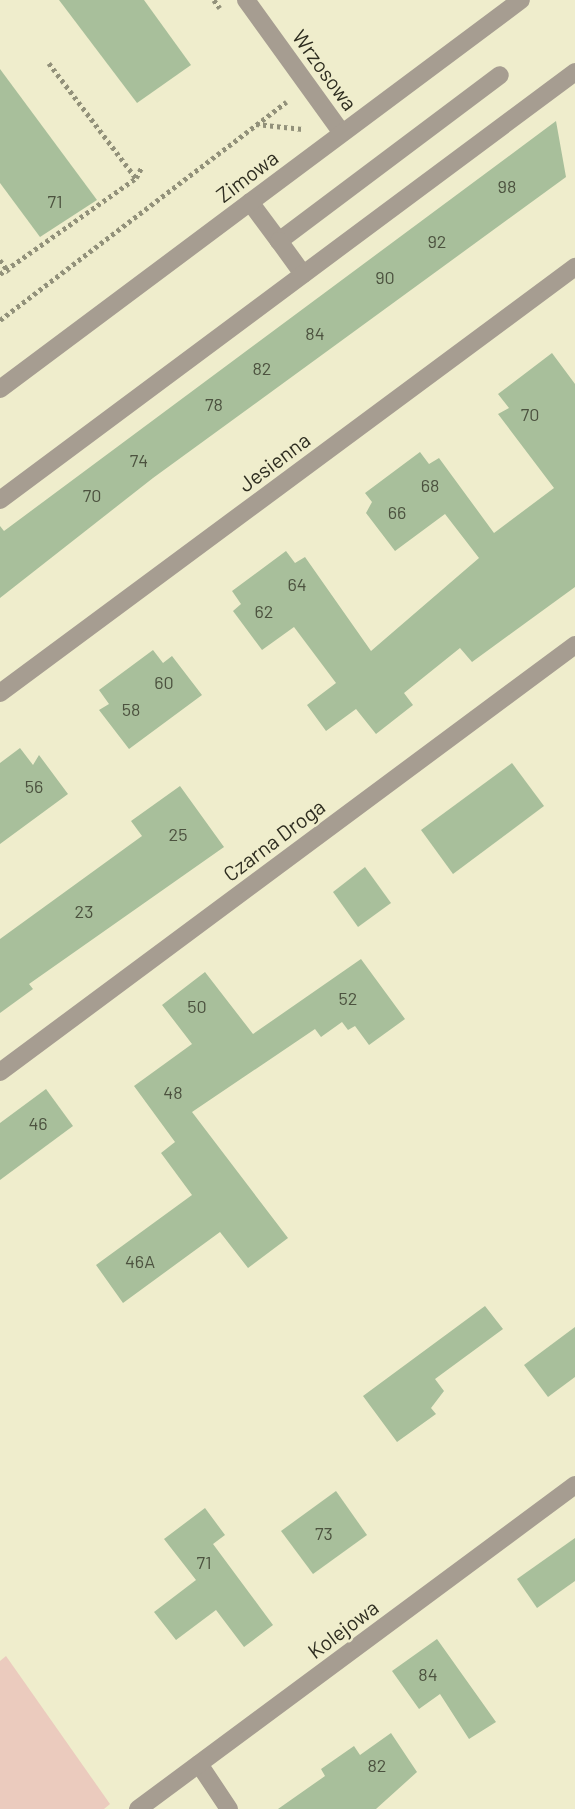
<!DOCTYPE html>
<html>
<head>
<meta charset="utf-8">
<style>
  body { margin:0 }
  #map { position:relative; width:575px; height:1809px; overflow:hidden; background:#efedcc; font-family:Barlow,sans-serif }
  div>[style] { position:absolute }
  .green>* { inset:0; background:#ebcbbe }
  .building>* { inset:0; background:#a8bf9b }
  .path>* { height:4.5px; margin-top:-2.25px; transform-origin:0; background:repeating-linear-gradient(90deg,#92917a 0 3.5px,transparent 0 7px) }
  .lane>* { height:18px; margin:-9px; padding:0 9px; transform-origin:9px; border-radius:9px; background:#a69d91 }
  .street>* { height:18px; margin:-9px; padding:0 9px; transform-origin:9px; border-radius:9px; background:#a69d91 }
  span { translate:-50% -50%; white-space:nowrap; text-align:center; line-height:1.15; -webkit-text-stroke:5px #efedcc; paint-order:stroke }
  .number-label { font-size:18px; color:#4c523f }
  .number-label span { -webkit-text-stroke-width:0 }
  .street-label { font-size:21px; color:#2e2d20 }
</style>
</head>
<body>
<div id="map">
  <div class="green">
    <i style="clip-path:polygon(6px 1656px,110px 1804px,104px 1809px,0 1809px,0 1661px)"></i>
  </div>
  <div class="building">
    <i style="clip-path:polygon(59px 0,144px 0,191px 65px,137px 103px)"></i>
    <i style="clip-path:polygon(0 69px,97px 200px,40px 237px,0 183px)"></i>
    <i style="clip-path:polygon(556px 121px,566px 177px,153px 478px,0 598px,0 526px,4px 531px)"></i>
    <i style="clip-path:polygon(552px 353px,575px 384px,575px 587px,472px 662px,460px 648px,404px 693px,413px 705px,376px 734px,356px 709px,326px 731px,307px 705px,336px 683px,294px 627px,262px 650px,233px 611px,241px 604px,232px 591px,286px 551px,295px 563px,305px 557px,371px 651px,479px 558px,445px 514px,395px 551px,366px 513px,372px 502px,365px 493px,420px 452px,429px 464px,439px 458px,494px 533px,554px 488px,498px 414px,509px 408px,498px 394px)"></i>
    <i style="clip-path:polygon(153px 650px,163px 663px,172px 656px,202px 695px,129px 749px,99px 710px,109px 704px,99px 690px)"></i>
    <i style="clip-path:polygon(20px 748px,33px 765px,39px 755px,68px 794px,0 844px,0 763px)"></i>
    <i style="clip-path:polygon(512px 763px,544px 806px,453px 874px,421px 830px)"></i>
    <i style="clip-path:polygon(180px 786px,224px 847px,29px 984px,33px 989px,0 1013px,0 939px,142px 836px,131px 821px)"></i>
    <i style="clip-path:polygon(365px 867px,391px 903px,358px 927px,333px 892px)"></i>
    <i style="clip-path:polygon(361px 959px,405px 1019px,369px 1045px,355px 1026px,348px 1030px,342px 1022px,321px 1037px,315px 1029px,192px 1112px,288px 1238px,248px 1268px,220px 1232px,123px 1303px,96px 1265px,192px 1195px,161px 1153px,175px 1142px,134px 1086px,192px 1044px,162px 1005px,205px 972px,253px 1034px)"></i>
    <i style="clip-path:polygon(46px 1089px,73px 1126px,0 1180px,0 1123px)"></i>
    <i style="clip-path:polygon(485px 1306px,503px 1329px,435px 1379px,444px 1391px,431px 1408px,436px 1414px,397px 1442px,363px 1396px)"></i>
    <i style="clip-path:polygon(575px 1327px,575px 1377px,548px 1397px,524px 1365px)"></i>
    <i style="clip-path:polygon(336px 1491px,367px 1535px,313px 1574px,281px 1531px)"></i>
    <i style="clip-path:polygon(205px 1508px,225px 1535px,213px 1544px,273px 1625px,244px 1647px,216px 1610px,176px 1640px,154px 1612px,196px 1580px,164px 1539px)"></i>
    <i style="clip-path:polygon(575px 1538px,575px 1581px,537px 1608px,517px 1579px)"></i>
    <i style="clip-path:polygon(437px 1639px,496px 1722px,469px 1739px,440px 1694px,419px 1709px,392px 1671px)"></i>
    <i style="clip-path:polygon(391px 1733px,417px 1772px,376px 1809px,278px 1809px,325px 1776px,321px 1769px,354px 1746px,360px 1755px)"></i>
  </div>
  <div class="path">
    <i style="left:214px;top:0;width:10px;rotate:53deg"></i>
    <i style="left:49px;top:63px;width:144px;rotate:52.9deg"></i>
    <i style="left:256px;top:124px;width:47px;rotate:6.1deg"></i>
    <i style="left:0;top:260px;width:15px;rotate:53deg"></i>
    <i style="left:0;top:274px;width:166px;rotate:-35.2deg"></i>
    <i style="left:136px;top:178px;width:13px;rotate:-63deg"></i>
    <i style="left:0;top:320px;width:360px;rotate:-37.3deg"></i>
  </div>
  <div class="lane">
    <i style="left:250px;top:202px;width:49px;rotate:53.4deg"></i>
    <i style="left:279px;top:241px;width:276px;rotate:-36.9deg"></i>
    <i style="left:279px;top:241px;width:41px;rotate:54deg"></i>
    <i style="left:0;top:500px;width:717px;rotate:-36.66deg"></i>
    <i style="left:0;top:693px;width:716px;rotate:-36.53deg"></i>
  </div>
  <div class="street">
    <i style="left:246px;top:0;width:164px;rotate:54.2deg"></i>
    <i style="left:0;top:389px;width:650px;rotate:-36.75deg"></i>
    <i style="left:0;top:1072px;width:716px;rotate:-36.6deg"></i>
    <i style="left:199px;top:1764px;width:54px;rotate:56.3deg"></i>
    <i style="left:138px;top:1809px;width:544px;rotate:-36.55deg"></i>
  </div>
  <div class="number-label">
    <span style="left:507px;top:186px">98</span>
    <span style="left:55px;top:201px">71</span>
    <span style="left:437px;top:241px">92</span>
    <span style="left:385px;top:277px">90</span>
    <span style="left:315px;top:333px">84</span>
    <span style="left:262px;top:368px">82</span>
    <span style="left:214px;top:404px">78</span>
    <span style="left:530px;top:414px">70</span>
    <span style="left:139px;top:460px">74</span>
    <span style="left:430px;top:485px">68</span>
    <span style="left:92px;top:495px">70</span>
    <span style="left:397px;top:512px">66</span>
    <span style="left:297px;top:584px">64</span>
    <span style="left:264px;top:611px">62</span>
    <span style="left:164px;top:682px">60</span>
    <span style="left:131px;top:709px">58</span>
    <span style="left:34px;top:786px">56</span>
    <span style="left:178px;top:834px">25</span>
    <span style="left:84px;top:911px">23</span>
    <span style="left:348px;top:998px">52</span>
    <span style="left:197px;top:1006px">50</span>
    <span style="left:173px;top:1092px">48</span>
    <span style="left:38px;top:1123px">46</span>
    <span style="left:140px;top:1261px">46A</span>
    <span style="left:324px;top:1533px">73</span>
    <span style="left:204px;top:1562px">71</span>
    <span style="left:428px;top:1674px">84</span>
    <span style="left:377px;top:1765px">82</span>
  </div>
  <div class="street-label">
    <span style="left:325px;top:70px;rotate:54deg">Wrzosowa</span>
    <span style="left:247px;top:176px;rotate:-37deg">Zimowa</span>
    <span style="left:274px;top:462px;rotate:-37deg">Jesienna</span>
    <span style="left:274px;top:840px;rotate:-37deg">Czarna Droga</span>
    <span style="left:343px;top:1629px;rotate:-37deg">Kolejowa</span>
  </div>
</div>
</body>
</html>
